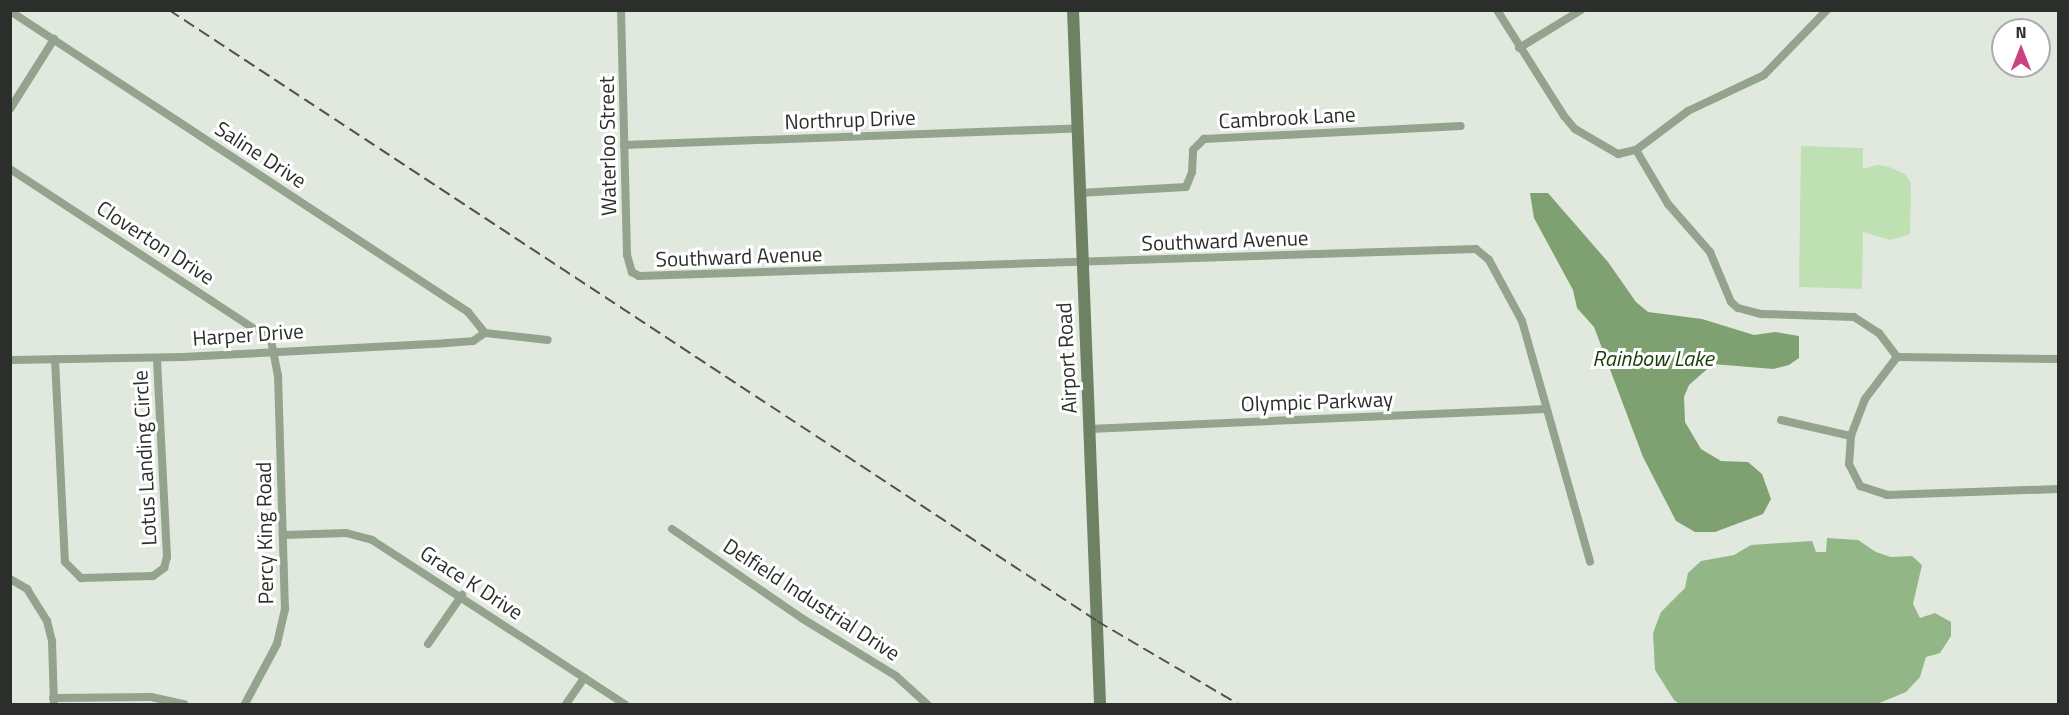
<!DOCTYPE html>
<html>
<head>
<meta charset="utf-8">
<style>
  body { margin:0 }
  #map { position:relative; width:2069px; height:715px; overflow:hidden; background:#e1e9de; font-family:"Titillium Web",sans-serif }
  div>[style] { position:absolute }
  .green>* { inset:0; background:#bfe0b3 }
  .forest>* { inset:0; background:#93b686 }
  .water>* { inset:0; background:#7fa172 }
  .street>* { height:8px; margin:-4px; padding:0 4px; transform-origin:4px; border-radius:4px; background:#93a38e }
  .secondary>* { height:12px; margin:-6px; padding:0 6px; transform-origin:6px; border-radius:6px; background:#6c8263 }
  .rail>* { height:2px; margin-top:-1px; transform-origin:0; background:repeating-linear-gradient(90deg,#4e524d 0 12px,transparent 0 18px) }
  span { translate:-50% -50%; white-space:nowrap; text-align:center; line-height:1.15; -webkit-text-stroke:6px #fff; paint-order:stroke }
  .street-label { font-size:21px; color:#2b2e2a }
  .water-label { font-size:22px; color:#1a3c09; font-style:italic }
  .frame { position:absolute; inset:0; border:12px solid #2b2e2a; pointer-events:none }
  .north { position:absolute; left:1991px; top:18px; width:60px; height:60px; box-sizing:border-box; background:#fff; border:2px solid #aaabaa; border-radius:50%; rotate:0deg; font-size:16px; font-weight:700; line-height:24px; text-align:center; color:#2b2e2a }
  .north::after { content:''; display:block; margin:auto; width:21px; height:27px; background:#c94282; clip-path:polygon(50% 0,100% 100%,50% 72%,0 100%) }
</style>
</head>
<body>
<div id="map">
  <div class="green">
    <i style="clip-path:polygon(1801px 146px,1863px 148px,1863px 169px,1877px 165px,1889px 167px,1905px 174px,1911px 183px,1910px 234px,1890px 240px,1863px 232px,1862px 289px,1799px 287px)"></i>
  </div>
  <div class="forest">
    <i style="clip-path:polygon(1827px 538px,1858px 540px,1876px 552px,1891px 557px,1912px 556px,1922px 565px,1913px 604px,1920px 618px,1935px 613px,1951px 622px,1951px 636px,1940px 653px,1926px 657px,1920px 677px,1906px 692px,1877px 704px,1679px 704px,1674px 700px,1655px 670px,1653px 633px,1661px 612px,1685px 588px,1688px 573px,1701px 561px,1734px 555px,1751px 545px,1812px 541px,1816px 552px,1826px 552px)"></i>
  </div>
  <div class="water">
    <i style="clip-path:polygon(1530px 193px,1548px 193px,1608px 262px,1636px 302px,1648px 312px,1702px 319px,1754px 335px,1775px 332px,1799px 336px,1799px 358px,1789px 365px,1773px 369px,1713px 364px,1689px 385px,1684px 397px,1685px 422px,1701px 449px,1721px 461px,1748px 462px,1762px 474px,1771px 499px,1763px 514px,1715px 532px,1695px 532px,1676px 521px,1643px 457px,1594px 327px,1577px 308px,1573px 290px,1534px 218px)"></i>
  </div>
  <div class="street">
    <i style="left:621px;top:10px;width:245px;rotate:88.6deg"></i>
    <i style="left:627px;top:255px;width:18px;rotate:74deg"></i>
    <i style="left:632px;top:272px;width:8px;rotate:30deg"></i>
    <i style="left:639px;top:276px;width:837px;rotate:-1.85deg"></i>
    <i style="left:1476px;top:249px;width:17px;rotate:40deg"></i>
    <i style="left:1489px;top:260px;width:69px;rotate:61.6deg"></i>
    <i style="left:1522px;top:321px;width:250px;rotate:74.2deg"></i>
    <i style="left:1497px;top:10px;width:125px;rotate:57.7deg"></i>
    <i style="left:1564px;top:116px;width:17px;rotate:50deg"></i>
    <i style="left:1575px;top:129px;width:50px;rotate:30.2deg"></i>
    <i style="left:1618px;top:154px;width:18px;rotate:-13deg"></i>
    <i style="left:1636px;top:150px;width:65px;rotate:-36.9deg"></i>
    <i style="left:1688px;top:111px;width:84px;rotate:-25.3deg"></i>
    <i style="left:1764px;top:75px;width:91px;rotate:-45.9deg"></i>
    <i style="left:10px;top:11px;width:548px;rotate:33.31deg"></i>
    <i style="left:468px;top:312px;width:27px;rotate:51deg"></i>
    <i style="left:1519px;top:48px;width:73px;rotate:-31.5deg"></i>
    <i style="left:10px;top:109px;width:83px;rotate:-57.8deg"></i>
    <i style="left:624px;top:145px;width:453px;rotate:-2.1deg"></i>
    <i style="left:1636px;top:150px;width:63px;rotate:59.3deg"></i>
    <i style="left:1668px;top:204px;width:64px;rotate:48.8deg"></i>
    <i style="left:1710px;top:252px;width:54px;rotate:67.2deg"></i>
    <i style="left:1731px;top:302px;width:9px;rotate:41deg"></i>
    <i style="left:1738px;top:308px;width:24px;rotate:15deg"></i>
    <i style="left:1761px;top:314px;width:93px;rotate:1.8deg"></i>
    <i style="left:1854px;top:317px;width:30px;rotate:33deg"></i>
    <i style="left:1879px;top:333px;width:30px;rotate:53deg"></i>
    <i style="left:10px;top:169px;width:312px;rotate:33.2deg"></i>
    <i style="left:271px;top:340px;width:36px;rotate:79deg"></i>
    <i style="left:278px;top:375px;width:234px;rotate:88.3deg"></i>
    <i style="left:285px;top:609px;width:36px;rotate:103deg"></i>
    <i style="left:277px;top:644px;width:68px;rotate:118.1deg"></i>
    <i style="left:1079px;top:193px;width:107px;rotate:-3.2deg"></i>
    <i style="left:1186px;top:187px;width:16px;rotate:-68deg"></i>
    <i style="left:1192px;top:172px;width:22px;rotate:-87deg"></i>
    <i style="left:1193px;top:150px;width:16px;rotate:-45deg"></i>
    <i style="left:1204px;top:139px;width:257px;rotate:-2.9deg"></i>
    <i style="left:485px;top:333px;width:63px;rotate:6.3deg"></i>
    <i style="left:1897px;top:357px;width:53px;rotate:127.3deg"></i>
    <i style="left:1865px;top:399px;width:40px;rotate:111deg"></i>
    <i style="left:1851px;top:436px;width:28px;rotate:94deg"></i>
    <i style="left:1849px;top:464px;width:25px;rotate:63deg"></i>
    <i style="left:1860px;top:486px;width:28px;rotate:18deg"></i>
    <i style="left:1887px;top:495px;width:171px;rotate:-2deg"></i>
    <i style="left:1897px;top:357px;width:161px;rotate:0.7deg"></i>
    <i style="left:55px;top:359px;width:203px;rotate:87.2deg"></i>
    <i style="left:65px;top:562px;width:23px;rotate:45deg"></i>
    <i style="left:81px;top:578px;width:72px;rotate:-1.6deg"></i>
    <i style="left:153px;top:576px;width:14px;rotate:-36deg"></i>
    <i style="left:164px;top:568px;width:11px;rotate:-75deg"></i>
    <i style="left:167px;top:557px;width:199px;rotate:-92.9deg"></i>
    <i style="left:10px;top:360px;width:173px;rotate:-1deg"></i>
    <i style="left:183px;top:357px;width:263px;rotate:-3deg"></i>
    <i style="left:446px;top:343px;width:27px;rotate:-4deg"></i>
    <i style="left:473px;top:341px;width:14px;rotate:-34deg"></i>
    <i style="left:1781px;top:420px;width:72px;rotate:12.9deg"></i>
    <i style="left:1089px;top:429px;width:457px;rotate:-2.5deg"></i>
    <i style="left:672px;top:529px;width:159px;rotate:34.5deg"></i>
    <i style="left:803px;top:619px;width:109px;rotate:31.5deg"></i>
    <i style="left:896px;top:676px;width:42px;rotate:42.1deg"></i>
    <i style="left:284px;top:535px;width:62px;rotate:-1.8deg"></i>
    <i style="left:346px;top:533px;width:27px;rotate:15deg"></i>
    <i style="left:372px;top:540px;width:302px;rotate:33deg"></i>
    <i style="left:10px;top:579px;width:20px;rotate:30deg"></i>
    <i style="left:27px;top:589px;width:38px;rotate:58deg"></i>
    <i style="left:47px;top:621px;width:21px;rotate:76deg"></i>
    <i style="left:52px;top:641px;width:63px;rotate:88.2deg"></i>
    <i style="left:428px;top:644px;width:60px;rotate:-55.2deg"></i>
    <i style="left:53px;top:698px;width:98px;rotate:-0.6deg"></i>
    <i style="left:151px;top:697px;width:34px;rotate:12deg"></i>
    <i style="left:566px;top:704px;width:32px;rotate:-55deg"></i>
  </div>
  <div class="secondary">
    <i style="left:1073px;top:10px;width:695px;rotate:87.77deg"></i>
  </div>
  <div class="rail">
    <i style="left:169px;top:10px;width:1111px;rotate:33.36deg"></i>
    <i style="left:1097px;top:621px;width:164px;rotate:30.5deg"></i>
  </div>
  <div class="street-label">
    <span style="left:1287px;top:117px;rotate:-3deg">Cambrook Lane</span>
    <span style="left:850px;top:119px;rotate:-2deg">Northrup Drive</span>
    <span style="left:607px;top:146px;rotate:-91deg">Waterloo Street</span>
    <span style="left:261px;top:154px;rotate:33deg">Saline Drive</span>
    <span style="left:1225px;top:240px;rotate:-2deg">Southward Avenue</span>
    <span style="left:156px;top:242px;rotate:33deg">Cloverton Drive</span>
    <span style="left:739px;top:256px;rotate:-2deg">Southward Avenue</span>
    <span style="left:248px;top:334px;rotate:-4deg">Harper Drive</span>
    <span style="left:1066px;top:358px;rotate:-93deg">Airport Road</span>
    <span style="left:1317px;top:401px;rotate:-2deg">Olympic Parkway</span>
    <span style="left:144px;top:458px;rotate:-93deg">Lotus Landing Circle</span>
    <span style="left:264px;top:533px;rotate:-91deg">Percy King Road</span>
    <span style="left:472px;top:582px;rotate:33deg">Grace K Drive</span>
    <span style="left:812px;top:599px;rotate:33deg">Delfield Industrial Drive</span>
  </div>
  <div class="water-label">
    <span style="left:1653px;top:359px">Rainbow Lake</span>
  </div>
  <div class="frame"></div>
  <div class="north">N</div>
</div>
</body>
</html>
